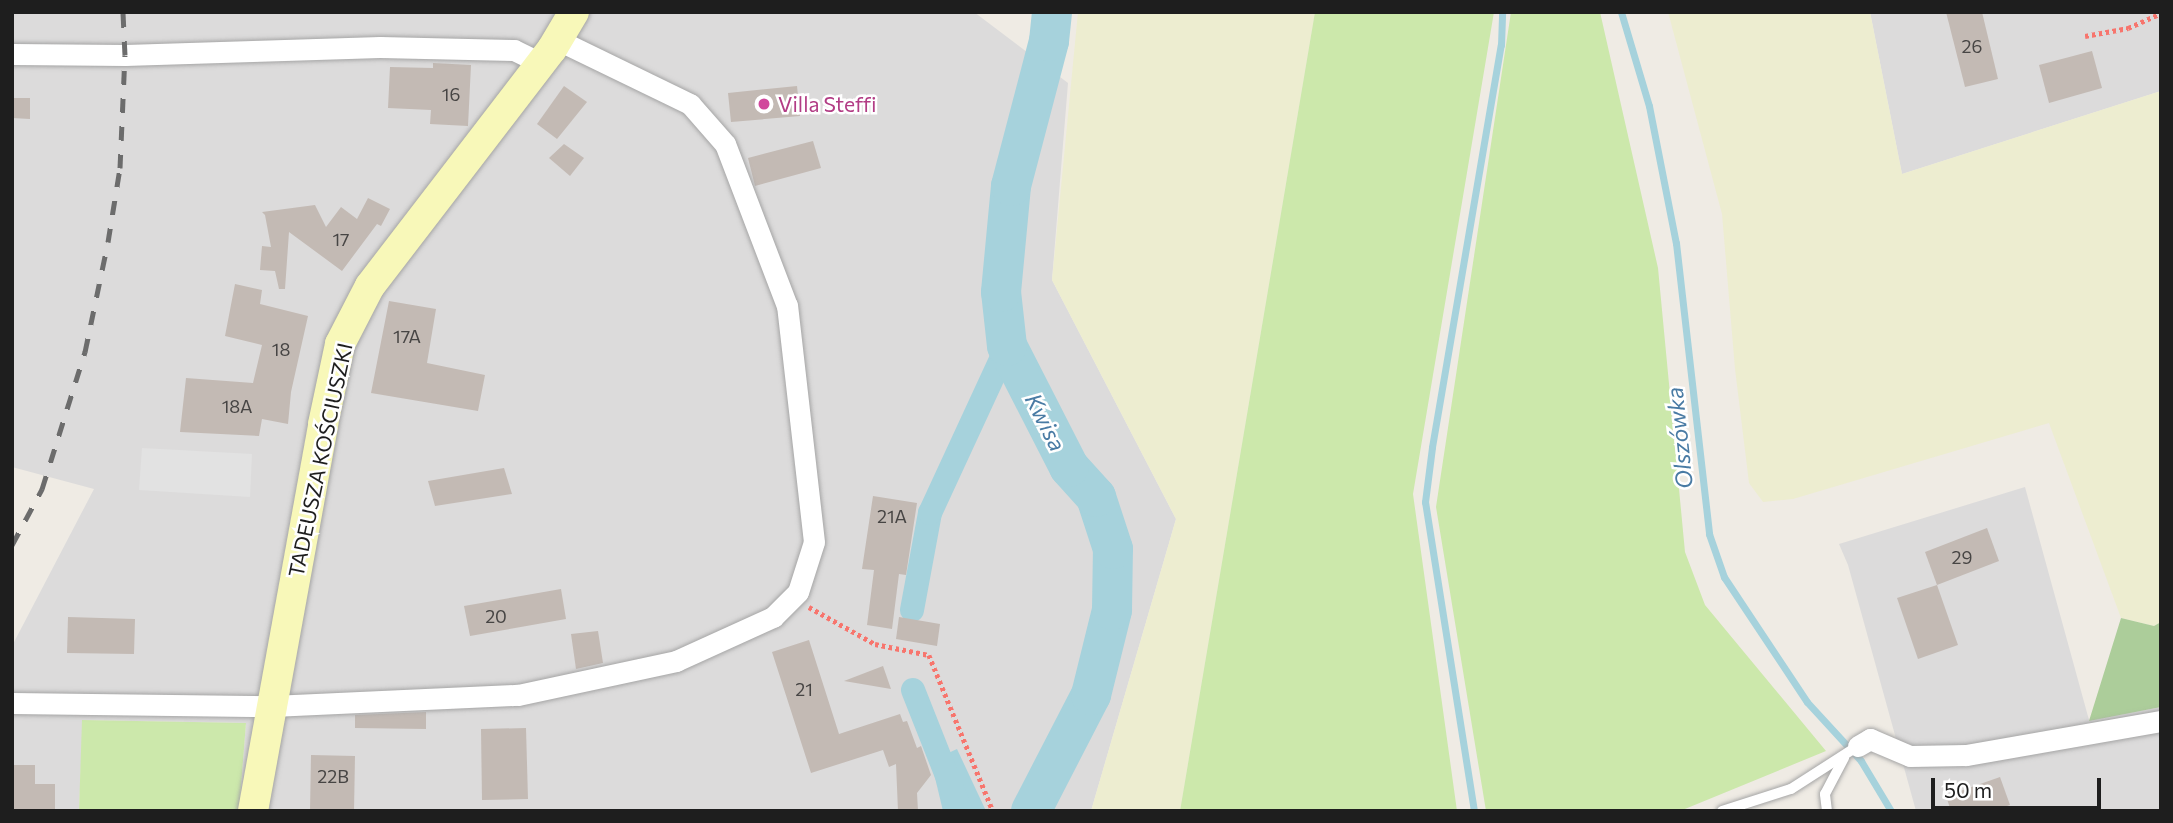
<!DOCTYPE html>
<html>
<head>
<meta charset="utf-8">
<style>
  body { margin:0 }
  #map { position:relative; width:2173px; height:823px; overflow:hidden; background:#efebe4; font-family:Commissioner,sans-serif }
  div>[style] { position:absolute }
  .residential>* { inset:0; background:#dcdbdb }
  .farmland>* { inset:0; background:#ededd0 }
  .grass>* { inset:0; background:#cce8ab }
  .forest>* { inset:0; background:#accd9a }
  .parking>* { inset:0; background:#e2e2e2 }
  .water>* { inset:0; background:#a6d2dc }
  .stream>* { height:7px; margin:-3.5px; padding:0 3.5px; transform-origin:3.5px; border-radius:3.5px; background:#a6d2dc }
  .canal>* { height:24px; margin:-12px; padding:0 12px; transform-origin:12px; border-radius:12px; background:#a6d2dc }
  .river>* { height:40px; margin:-20px; padding:0 20px; transform-origin:20px; border-radius:20px; background:#a6d2dc }
  .building>* { inset:0; background:#c3bab4 }
  .path>* { height:4.5px; margin-top:-2.25px; transform-origin:0; background:repeating-linear-gradient(90deg,#f7756d 0 3.5px,transparent 0 7px) }
  .roads { filter:drop-shadow(0 0 2px #a5a5a5) drop-shadow(0 0 2px #a5a5a5) }
  .lane>* { height:10px; margin:-5px; padding:0 5px; transform-origin:5px; border-radius:5px; background:#fff }
  .street>* { height:21px; margin:-10.5px; padding:0 10.5px; transform-origin:10.5px; border-radius:10.5px; background:#fff }
  .secondary>* { height:30px; margin:-15px; padding:0 15px; transform-origin:15px; border-radius:15px; background:#f8f8b9 }
  .rail>* { height:5px; margin-top:-2.5px; transform-origin:0; background:repeating-linear-gradient(90deg,#6c6c6c 0 14px,transparent 0 28px) }
  .dots>* { width:19px; height:19px; translate:-50% -50%; box-sizing:border-box; border:4px solid #fff; border-radius:50% }
  span { translate:-50% -50%; white-space:nowrap; text-align:center; line-height:1.15; -webkit-text-stroke:5px #fff; paint-order:stroke }
  .number-label { font-size:18px; color:#474544 }
  .number-label span { -webkit-text-stroke-width:0 }
  .hotel-label { font-size:21px; color:#b23c85 }
  .left { translate:0 -50%; text-align:left }
  .street-label { font-size:21px; color:#1e1e1e }
  .water-label { font-size:23px; color:#497ba4; font-style:italic }
  .frame { position:absolute; inset:0; border:14px solid #1e1e1e; pointer-events:none }
  .scale { position:absolute; left:1931px; top:778px; width:170px; height:32px; box-sizing:border-box; border:4px solid #1e1e1e; border-top:0; padding-left:9px; font-size:21px; line-height:24px; white-space:nowrap; color:#1e1e1e; -webkit-text-stroke:5px #fff; paint-order:stroke }
</style>
</head>
<body>
<div id="map">
  <div class="residential">
    <i style="clip-path:polygon(12px 12px,974px 12px,1068px 83px,1052px 280px,1176px 519px,1091px 811px,239px 811px,246px 723px,83px 720px,79px 811px,12px 811px,12px 646px,94px 489px,12px 467px)"></i>
    <i style="clip-path:polygon(1870px 12px,2161px 12px,2161px 91px,1902px 174px)"></i>
    <i style="clip-path:polygon(2025px 487px,2089px 720px,2161px 707px,2161px 811px,1916px 811px,1848px 565px,1839px 544px)"></i>
  </div>
  <div class="farmland">
    <i style="clip-path:polygon(1078px 12px,1315px 12px,1180px 811px,1091px 811px,1176px 519px,1052px 280px)"></i>
    <i style="clip-path:polygon(1668px 12px,1870px 12px,1902px 174px,2161px 91px,2161px 622px,2154px 626px,2121px 618px,2049px 423px,1793px 499px,1763px 502px,1749px 483px,1735px 369px,1722px 214px)"></i>
  </div>
  <div class="grass">
    <i style="clip-path:polygon(1315px 12px,1494px 12px,1413px 494px,1457px 811px,1180px 811px)"></i>
    <i style="clip-path:polygon(1511px 12px,1600px 12px,1658px 268px,1685px 552px,1705px 605px,1826px 751px,1680px 811px,1486px 811px,1436px 507px)"></i>
    <i style="clip-path:polygon(82px 720px,246px 723px,239px 811px,79px 811px)"></i>
  </div>
  <div class="forest">
    <i style="clip-path:polygon(2121px 618px,2154px 626px,2161px 622px,2161px 707px,2089px 721px)"></i>
  </div>
  <div class="parking">
    <i style="clip-path:polygon(142px 448px,252px 454px,250px 497px,139px 490px)"></i>
  </div>
  <div class="water">
    <i style="clip-path:polygon(957px 749px,986px 811px,943px 811px,931px 761px)"></i>
  </div>
  <div class="stream">
    <i style="left:1621px;top:12px;width:98px;rotate:73.4deg"></i>
    <i style="left:1649px;top:106px;width:140px;rotate:78.9deg"></i>
    <i style="left:1676px;top:243px;width:293px;rotate:83.5deg"></i>
    <i style="left:1709px;top:534px;width:46px;rotate:70.8deg"></i>
    <i style="left:1724px;top:577px;width:150px;rotate:56.4deg"></i>
    <i style="left:1807px;top:702px;width:80px;rotate:47.5deg"></i>
    <i style="left:1861px;top:761px;width:58px;rotate:59deg"></i>
    <i style="left:1474px;top:811px;width:313px;rotate:-99deg"></i>
    <i style="left:1425px;top:502px;width:55px;rotate:-82.7deg"></i>
    <i style="left:1432px;top:447px;width:408px;rotate:-80.3deg"></i>
    <i style="left:1501px;top:45px;width:33px;rotate:-88deg"></i>
  </div>
  <div class="canal">
    <i style="left:912px;top:610px;width:99px;rotate:-79.5deg"></i>
    <i style="left:930px;top:513px;width:184px;rotate:-65.2deg"></i>
    <i style="left:913px;top:690px;width:130px;rotate:68.4deg"></i>
  </div>
  <div class="river">
    <i style="left:1031px;top:811px;width:131px;rotate:-62.7deg"></i>
    <i style="left:1091px;top:695px;width:88px;rotate:-76.1deg"></i>
    <i style="left:1112px;top:610px;width:61px;rotate:-89.1deg"></i>
    <i style="left:1113px;top:549px;width:55px;rotate:-108.1deg"></i>
    <i style="left:1096px;top:497px;width:40px;rotate:-132deg"></i>
    <i style="left:1069px;top:467px;width:136px;rotate:-117.1deg"></i>
    <i style="left:1007px;top:346px;width:54px;rotate:-96.3deg"></i>
    <i style="left:1001px;top:292px;width:106px;rotate:-84.6deg"></i>
    <i style="left:1011px;top:186px;width:150px;rotate:-75.3deg"></i>
    <i style="left:1049px;top:41px;width:29px;rotate:-84deg"></i>
  </div>
  <div class="building">
    <i style="clip-path:polygon(1946px 12px,1982px 12px,1998px 79px,1965px 87px)"></i>
    <i style="clip-path:polygon(2092px 51px,2102px 88px,2049px 103px,2039px 65px)"></i>
    <i style="clip-path:polygon(433px 63px,471px 65px,468px 126px,430px 124px,431px 110px,388px 108px,390px 67px,433px 68px)"></i>
    <i style="clip-path:polygon(564px 86px,587px 102px,557px 139px,537px 124px)"></i>
    <i style="clip-path:polygon(797px 86px,800px 116px,731px 122px,728px 93px)"></i>
    <i style="clip-path:polygon(12px 98px,30px 98px,30px 119px,12px 118px)"></i>
    <i style="clip-path:polygon(813px 141px,821px 168px,755px 186px,748px 158px)"></i>
    <i style="clip-path:polygon(564px 144px,584px 158px,570px 176px,549px 158px)"></i>
    <i style="clip-path:polygon(368px 198px,390px 209px,381px 226px,377px 224px,342px 271px,289px 232px,285px 289px,279px 289px,275px 271px,260px 270px,262px 246px,271px 247px,265px 215px,262px 212px,315px 205px,326px 227px,341px 207px,357px 219px)"></i>
    <i style="clip-path:polygon(235px 284px,262px 290px,260px 304px,308px 316px,291px 392px,288px 424px,262px 419px,259px 436px,180px 432px,186px 378px,253px 383px,262px 345px,225px 336px)"></i>
    <i style="clip-path:polygon(389px 301px,436px 309px,427px 363px,485px 375px,478px 411px,371px 393px)"></i>
    <i style="clip-path:polygon(504px 468px,512px 494px,435px 506px,428px 481px)"></i>
    <i style="clip-path:polygon(873px 496px,917px 503px,906px 575px,899px 574px,892px 629px,867px 625px,874px 570px,862px 569px)"></i>
    <i style="clip-path:polygon(1987px 528px,1999px 561px,1937px 585px,1925px 552px)"></i>
    <i style="clip-path:polygon(1937px 585px,1958px 645px,1918px 659px,1897px 598px)"></i>
    <i style="clip-path:polygon(561px 589px,566px 619px,470px 636px,464px 606px)"></i>
    <i style="clip-path:polygon(68px 617px,135px 619px,134px 654px,67px 653px)"></i>
    <i style="clip-path:polygon(899px 617px,940px 624px,937px 646px,896px 639px)"></i>
    <i style="clip-path:polygon(598px 631px,603px 663px,576px 669px,571px 634px)"></i>
    <i style="clip-path:polygon(809px 640px,839px 734px,900px 714px,903px 722px,907px 721px,917px 748px,921px 746px,931px 775px,917px 793px,918px 811px,898px 811px,896px 764px,889px 767px,883px 750px,811px 773px,772px 652px)"></i>
    <i style="clip-path:polygon(883px 666px,891px 689px,844px 681px)"></i>
    <i style="clip-path:polygon(426px 712px,426px 729px,355px 728px,355px 715px)"></i>
    <i style="clip-path:polygon(526px 728px,528px 799px,482px 800px,481px 729px)"></i>
    <i style="clip-path:polygon(311px 755px,355px 756px,354px 811px,310px 811px)"></i>
    <i style="clip-path:polygon(12px 765px,35px 765px,35px 784px,55px 784px,55px 811px,12px 811px)"></i>
    <i style="clip-path:polygon(2000px 777px,2010px 805px,1992px 811px,1951px 811px,1946px 796px)"></i>
  </div>
  <div class="path">
    <i style="left:2085px;top:36px;width:44px;rotate:-10.5deg"></i>
    <i style="left:2128px;top:28px;width:36px;rotate:-24deg"></i>
    <i style="left:809px;top:607px;width:76px;rotate:29.3deg"></i>
    <i style="left:875px;top:644px;width:55px;rotate:11.5deg"></i>
    <i style="left:929px;top:655px;width:169px;rotate:67.7deg"></i>
  </div>
  <div class="roads">
    <div class="lane">
      <i style="left:1722px;top:811px;width:72px;rotate:-17.7deg"></i>
      <i style="left:1791px;top:789px;width:80px;rotate:-32.7deg"></i>
      <i style="left:1827px;top:811px;width:17px;rotate:-97deg"></i>
      <i style="left:1825px;top:794px;width:41px;rotate:-62.2deg"></i>
    </div>
    <div class="street">
      <i style="left:12px;top:54px;width:113px;rotate:0.5deg"></i>
      <i style="left:125px;top:55px;width:255px;rotate:-1.8deg"></i>
      <i style="left:380px;top:47px;width:134px;rotate:1.3deg"></i>
      <i style="left:514px;top:50px;width:30px;rotate:26deg"></i>
      <i style="left:12px;top:703px;width:260px;rotate:0.7deg"></i>
      <i style="left:272px;top:706px;width:246px;rotate:-2.6deg"></i>
      <i style="left:518px;top:695px;width:162px;rotate:-12.1deg"></i>
      <i style="left:676px;top:661px;width:107px;rotate:-24.4deg"></i>
      <i style="left:773px;top:617px;width:35px;rotate:-45deg"></i>
      <i style="left:798px;top:592px;width:52px;rotate:-72.3deg"></i>
      <i style="left:814px;top:542px;width:238px;rotate:-96.5deg"></i>
      <i style="left:787px;top:306px;width:173px;rotate:-110.9deg"></i>
      <i style="left:725px;top:144px;width:53px;rotate:-131.2deg"></i>
      <i style="left:690px;top:104px;width:147px;rotate:-154.1deg"></i>
      <i style="left:1858px;top:746px;width:14px;rotate:-30deg"></i>
      <i style="left:1870px;top:739px;width:43px;rotate:23deg"></i>
      <i style="left:1910px;top:756px;width:56px;rotate:-1deg"></i>
      <i style="left:1966px;top:755px;width:198px;rotate:-9.9deg"></i>
    </div>
    <div class="secondary">
      <i style="left:253px;top:811px;width:393px;rotate:-79.7deg"></i>
      <i style="left:323px;top:424px;width:82px;rotate:-78deg"></i>
      <i style="left:340px;top:344px;width:65px;rotate:-62.7deg"></i>
      <i style="left:370px;top:286px;width:299px;rotate:-52.5deg"></i>
      <i style="left:552px;top:49px;width:43px;rotate:-59.3deg"></i>
    </div>
  </div>
  <div class="rail">
    <i style="left:12px;top:545px;width:64px;rotate:-61.8deg"></i>
    <i style="left:42px;top:489px;width:144px;rotate:-72.6deg"></i>
    <i style="left:85px;top:352px;width:112px;rotate:-78.2deg"></i>
    <i style="left:108px;top:242px;width:75px;rotate:-80.8deg"></i>
    <i style="left:120px;top:168px;width:113px;rotate:-87.5deg"></i>
    <i style="left:125px;top:55px;width:43px;rotate:-92.7deg"></i>
  </div>
  <div class="dots">
    <i style="left:764px;top:104px;background:#d1479c"></i>
  </div>
  <div class="number-label">
    <span style="left:1972px;top:46px">26</span>
    <span style="left:451px;top:94px">16</span>
    <span style="left:341px;top:239px">17</span>
    <span style="left:407px;top:336px">17A</span>
    <span style="left:281px;top:349px">18</span>
    <span style="left:237px;top:406px">18A</span>
    <span style="left:892px;top:516px">21A</span>
    <span style="left:1962px;top:557px">29</span>
    <span style="left:496px;top:616px">20</span>
    <span style="left:804px;top:689px">21</span>
    <span style="left:333px;top:776px">22B</span>
  </div>
  <div class="hotel-label">
    <span class="left" style="left:778px;top:104px">Villa Steffi</span>
  </div>
  <div class="street-label">
    <span style="left:320px;top:460px;rotate:-78deg">TADEUSZA KOŚCIUSZKI</span>
  </div>
  <div class="water-label">
    <span style="left:1046px;top:422px;rotate:63deg">Kwisa</span>
    <span style="left:1679px;top:438px;rotate:-96deg">Olszówka</span>
  </div>
  <div class="frame"></div>
  <div class="scale">50 m</div>
</div>
</body>
</html>
